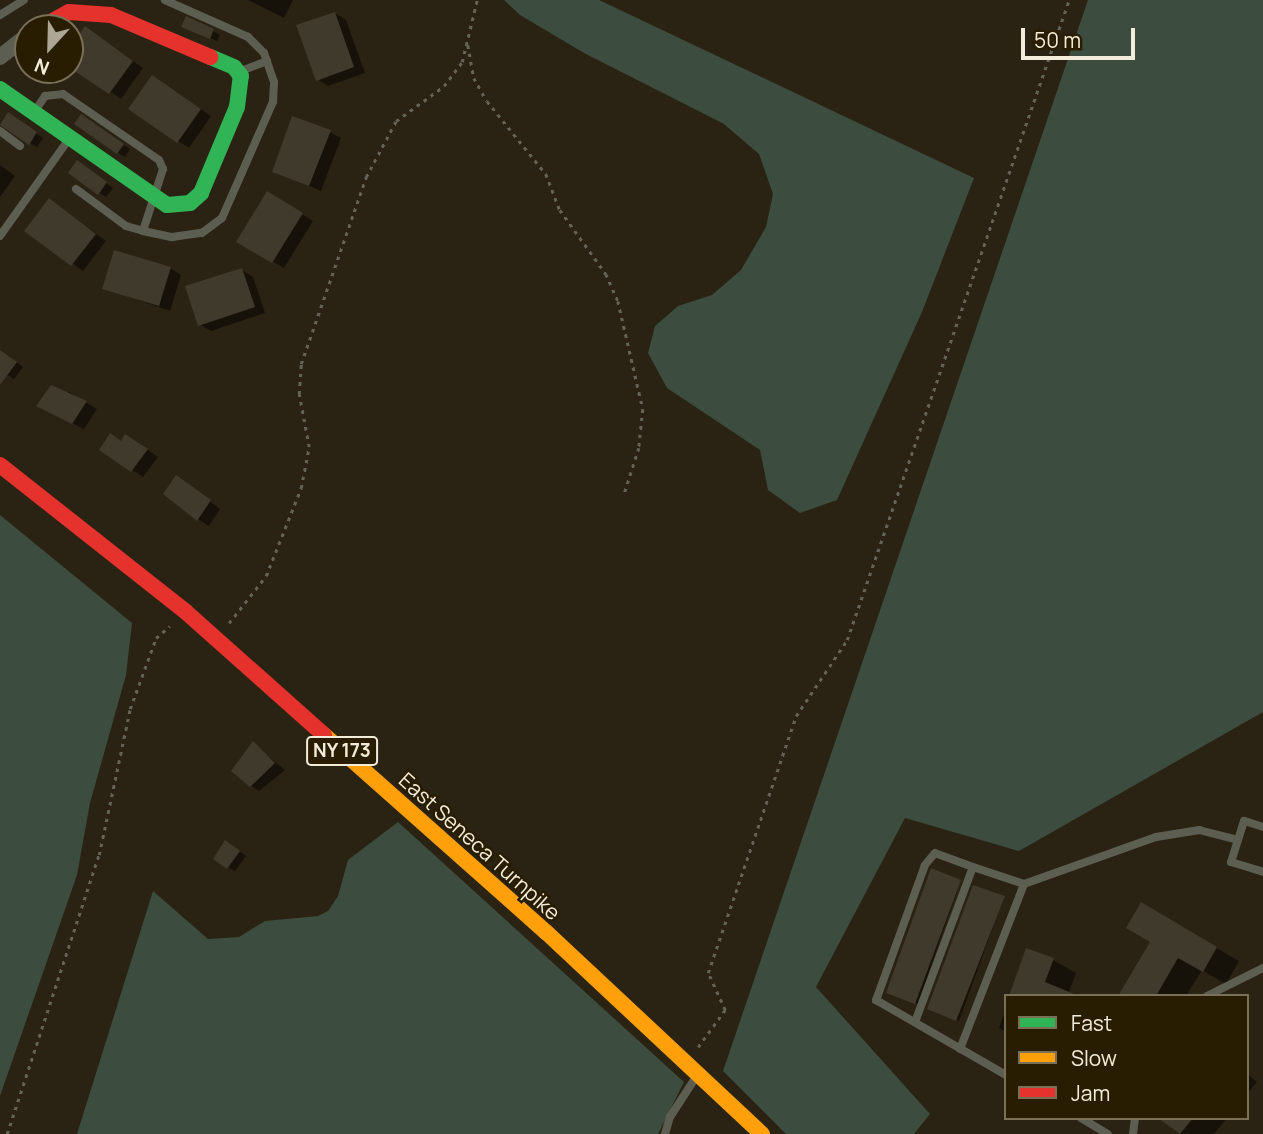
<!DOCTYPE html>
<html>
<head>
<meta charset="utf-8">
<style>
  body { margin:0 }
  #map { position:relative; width:1263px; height:1134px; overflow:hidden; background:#2a2313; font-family:Manrope,sans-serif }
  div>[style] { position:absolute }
  .green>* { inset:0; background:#3c4c3e }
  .shadow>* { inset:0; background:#0007 }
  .building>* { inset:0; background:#403a2d }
  .path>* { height:2.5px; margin-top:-1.25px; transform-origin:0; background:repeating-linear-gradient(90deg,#636357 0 3.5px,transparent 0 8.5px) }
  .lane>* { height:8px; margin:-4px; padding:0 4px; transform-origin:4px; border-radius:4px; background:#5d5e52 }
  .street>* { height:16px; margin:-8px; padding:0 8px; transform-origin:8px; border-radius:8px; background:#5d5e52 }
  .fast>* { height:16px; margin:-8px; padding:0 8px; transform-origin:8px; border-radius:8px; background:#30b455 }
  .slow>* { height:16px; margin:-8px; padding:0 8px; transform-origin:8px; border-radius:8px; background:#ff9f0a }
  .jam>* { height:16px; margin:-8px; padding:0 8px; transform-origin:8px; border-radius:8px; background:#e5322d }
  span { translate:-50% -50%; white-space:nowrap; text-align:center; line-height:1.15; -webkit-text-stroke:5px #291d01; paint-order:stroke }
  .shield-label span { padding:2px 5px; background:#291d01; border:2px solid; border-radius:5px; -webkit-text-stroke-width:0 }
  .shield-label { font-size:19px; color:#f3ecdb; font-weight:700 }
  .street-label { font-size:21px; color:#f3ecdb }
  .legend { position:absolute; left:1004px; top:994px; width:245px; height:126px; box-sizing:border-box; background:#291d01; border:2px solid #7a7058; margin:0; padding:9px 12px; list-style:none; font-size:21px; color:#f3ecdb }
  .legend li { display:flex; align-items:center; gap:14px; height:35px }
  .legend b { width:35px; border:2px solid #7a7058 }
  .north { position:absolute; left:14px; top:14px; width:70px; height:70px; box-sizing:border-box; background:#291d01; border:2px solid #7a7058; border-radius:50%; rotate:202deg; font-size:19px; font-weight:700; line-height:28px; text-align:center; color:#f3ecdb }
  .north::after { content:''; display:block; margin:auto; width:24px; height:32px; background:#ada695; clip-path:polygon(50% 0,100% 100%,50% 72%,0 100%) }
  .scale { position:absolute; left:1021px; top:28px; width:114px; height:32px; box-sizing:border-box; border:4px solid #f3ecdb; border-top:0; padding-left:9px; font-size:21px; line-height:24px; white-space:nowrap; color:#f3ecdb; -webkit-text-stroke:5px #291d01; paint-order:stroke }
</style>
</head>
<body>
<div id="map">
  <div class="green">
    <i style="clip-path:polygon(504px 0,599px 0,974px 178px,922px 312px,837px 500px,800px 513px,768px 490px,760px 450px,667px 388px,648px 353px,655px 326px,678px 306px,712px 295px,741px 270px,766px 227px,773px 194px,759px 154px,724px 124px,584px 53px,520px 15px)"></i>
    <i style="clip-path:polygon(1088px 0,1263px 0,1263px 712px,1019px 851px,905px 818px,816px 987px,930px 1114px,914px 1134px,786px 1134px,723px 1071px)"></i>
    <i style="clip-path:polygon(0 515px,132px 623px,126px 675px,90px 803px,77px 875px,0 1096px)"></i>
    <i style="clip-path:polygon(398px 822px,684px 1082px,658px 1134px,77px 1134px,153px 891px,208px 939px,239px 937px,265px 921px,318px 916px,328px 911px,338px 896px,348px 860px)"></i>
  </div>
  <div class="shadow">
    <i style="clip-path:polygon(248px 0,293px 0,284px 18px)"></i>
    <i style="clip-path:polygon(335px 13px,346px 20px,365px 73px,328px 86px,317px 79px)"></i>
    <i style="clip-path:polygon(190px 30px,213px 31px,220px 35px,217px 41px)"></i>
    <i style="clip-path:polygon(96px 35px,143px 68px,121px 99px,70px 64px,70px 50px)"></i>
    <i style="clip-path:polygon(164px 84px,211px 116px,189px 148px,178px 141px)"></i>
    <i style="clip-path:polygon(15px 118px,43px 138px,37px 147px,30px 143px)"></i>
    <i style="clip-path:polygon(89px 121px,130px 149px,125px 157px,118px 153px)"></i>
    <i style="clip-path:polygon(330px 132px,341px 138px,321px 191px,274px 171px)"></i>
    <i style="clip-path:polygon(0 165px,15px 176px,0 197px)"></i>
    <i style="clip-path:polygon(84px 167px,113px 188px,106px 197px,99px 193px)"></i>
    <i style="clip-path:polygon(268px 193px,313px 221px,284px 268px,239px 241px)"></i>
    <i style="clip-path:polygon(60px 207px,106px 241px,83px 271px,26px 230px)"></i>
    <i style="clip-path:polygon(170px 268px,181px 275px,170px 311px,104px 288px)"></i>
    <i style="clip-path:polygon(242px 270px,253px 277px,265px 313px,211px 331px,199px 324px)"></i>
    <i style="clip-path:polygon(0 350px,23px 367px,14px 379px,0 370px)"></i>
    <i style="clip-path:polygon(69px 392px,97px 409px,84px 429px,50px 412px)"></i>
    <i style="clip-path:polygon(122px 442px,137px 442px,158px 457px,143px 477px,101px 449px)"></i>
    <i style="clip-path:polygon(188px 484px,220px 509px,209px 526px,198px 519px)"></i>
    <i style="clip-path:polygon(253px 744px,285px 770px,259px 791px,248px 784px)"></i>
    <i style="clip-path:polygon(233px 847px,246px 856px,235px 871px,228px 867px)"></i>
    <i style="clip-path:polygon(960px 882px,918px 1004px,891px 993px)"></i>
    <i style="clip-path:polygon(1004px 897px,959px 1021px,935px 1010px)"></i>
    <i style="clip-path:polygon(1142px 905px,1239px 961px,1226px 984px,1202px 970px,1186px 996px,1120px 996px,1152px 941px)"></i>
    <i style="clip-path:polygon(1053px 960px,1076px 973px,1069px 992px,1011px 996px)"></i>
    <i style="clip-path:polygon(1006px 1009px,1006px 1032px,999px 1028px)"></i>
    <i style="clip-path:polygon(1247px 1074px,1257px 1082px,1247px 1094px)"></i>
    <i style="clip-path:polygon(1161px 1118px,1227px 1118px,1214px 1134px,1180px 1134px)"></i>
  </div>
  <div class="building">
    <i style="clip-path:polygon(335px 12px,354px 67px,316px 81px,296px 25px)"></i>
    <i style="clip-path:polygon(186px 16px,214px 29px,210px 39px,181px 27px)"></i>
    <i style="clip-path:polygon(85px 26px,133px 61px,109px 94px,70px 68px,70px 47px)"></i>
    <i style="clip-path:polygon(152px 75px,201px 109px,177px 143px,128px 109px)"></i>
    <i style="clip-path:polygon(8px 112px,37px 132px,29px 145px,0 125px)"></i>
    <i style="clip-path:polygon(81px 114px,124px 144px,117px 154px,74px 124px)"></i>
    <i style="clip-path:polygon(292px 116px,331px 130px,309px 186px,272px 172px)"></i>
    <i style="clip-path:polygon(77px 160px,107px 182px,98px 195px,68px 173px)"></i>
    <i style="clip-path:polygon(267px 191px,303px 213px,272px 263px,236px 242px)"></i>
    <i style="clip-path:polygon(49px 198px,96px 234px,71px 266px,24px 231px)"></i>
    <i style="clip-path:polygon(114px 250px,171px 267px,159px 306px,102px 289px)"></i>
    <i style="clip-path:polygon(242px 268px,255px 307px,198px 326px,185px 286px)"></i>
    <i style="clip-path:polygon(0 350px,17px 362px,0 385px)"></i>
    <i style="clip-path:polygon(51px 385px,87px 401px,72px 424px,36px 406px)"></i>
    <i style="clip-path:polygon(110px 433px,121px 441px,125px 434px,148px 449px,131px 472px,99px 450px)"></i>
    <i style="clip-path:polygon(176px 475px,211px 500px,197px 521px,163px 494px)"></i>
    <i style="clip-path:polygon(253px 741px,275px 763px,250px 787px,231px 771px)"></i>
    <i style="clip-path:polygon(225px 840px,240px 851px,227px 869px,213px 859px)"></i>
    <i style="clip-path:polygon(931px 868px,961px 880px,915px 1004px,886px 993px)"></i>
    <i style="clip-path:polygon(973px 885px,1005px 896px,956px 1021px,927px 1009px)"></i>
    <i style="clip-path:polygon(1141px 902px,1217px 947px,1203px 972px,1178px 958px,1156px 996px,1118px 996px,1150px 942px,1126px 928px)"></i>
    <i style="clip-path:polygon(1026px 948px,1054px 958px,1045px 982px,1079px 996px,1009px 996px)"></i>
    <i style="clip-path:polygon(1158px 1118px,1193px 1118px,1180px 1134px)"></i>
  </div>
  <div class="path">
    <i style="left:468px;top:45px;width:34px;rotate:80deg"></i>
    <i style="left:474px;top:78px;width:26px;rotate:61deg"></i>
    <i style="left:487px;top:101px;width:94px;rotate:51.1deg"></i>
    <i style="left:546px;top:174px;width:39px;rotate:69deg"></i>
    <i style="left:560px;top:210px;width:79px;rotate:54.3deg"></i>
    <i style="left:606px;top:274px;width:30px;rotate:66deg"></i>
    <i style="left:618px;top:301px;width:111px;rotate:77deg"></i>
    <i style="left:643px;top:409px;width:39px;rotate:96deg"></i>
    <i style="left:639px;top:448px;width:49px;rotate:107.7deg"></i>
    <i style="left:229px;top:623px;width:60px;rotate:-51.8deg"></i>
    <i style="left:266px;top:576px;width:95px;rotate:-68.3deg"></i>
    <i style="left:301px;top:488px;width:42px;rotate:-79deg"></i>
    <i style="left:309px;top:447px;width:54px;rotate:-100.7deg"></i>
    <i style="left:299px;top:394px;width:30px;rotate:-86deg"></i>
    <i style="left:301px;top:364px;width:198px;rotate:-70.8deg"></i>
    <i style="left:366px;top:177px;width:64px;rotate:-61.8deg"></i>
    <i style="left:396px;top:121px;width:59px;rotate:-36.1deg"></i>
    <i style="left:444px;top:86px;width:30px;rotate:-53deg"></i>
    <i style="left:462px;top:62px;width:64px;rotate:-76.4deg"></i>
    <i style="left:698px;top:1047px;width:46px;rotate:-53.9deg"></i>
    <i style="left:725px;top:1010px;width:41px;rotate:-114.7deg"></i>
    <i style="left:708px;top:973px;width:272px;rotate:-71.1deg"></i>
    <i style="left:796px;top:716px;width:92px;rotate:-56.1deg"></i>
    <i style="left:847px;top:640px;width:677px;rotate:-70.87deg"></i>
    <i style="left:7px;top:1134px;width:294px;rotate:-71.8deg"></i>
    <i style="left:99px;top:855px;width:149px;rotate:-78deg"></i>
    <i style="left:130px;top:709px;width:76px;rotate:-69.9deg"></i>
    <i style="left:156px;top:638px;width:18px;rotate:-41deg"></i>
  </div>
  <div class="lane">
    <i style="left:0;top:15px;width:28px;rotate:-32deg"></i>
    <i style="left:241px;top:71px;width:28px;rotate:-21deg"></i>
    <i style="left:35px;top:111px;width:18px;rotate:-56deg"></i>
    <i style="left:45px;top:96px;width:18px;rotate:-6deg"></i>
    <i style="left:63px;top:94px;width:116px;rotate:34.5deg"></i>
    <i style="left:159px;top:160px;width:10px;rotate:66deg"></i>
    <i style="left:163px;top:169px;width:65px;rotate:107.9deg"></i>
    <i style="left:143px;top:231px;width:30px;rotate:12deg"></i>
    <i style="left:172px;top:237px;width:30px;rotate:-8deg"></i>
    <i style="left:202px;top:233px;width:25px;rotate:-37deg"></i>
    <i style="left:222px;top:218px;width:127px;rotate:-66.3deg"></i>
    <i style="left:273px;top:102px;width:20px;rotate:-87deg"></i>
    <i style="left:274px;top:82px;width:31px;rotate:-109deg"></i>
    <i style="left:264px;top:53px;width:23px;rotate:-135deg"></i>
    <i style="left:248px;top:37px;width:91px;rotate:-156deg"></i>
    <i style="left:0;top:131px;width:25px;rotate:37deg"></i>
    <i style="left:76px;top:189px;width:62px;rotate:36.5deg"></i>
    <i style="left:126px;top:226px;width:18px;rotate:16deg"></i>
    <i style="left:0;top:236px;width:119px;rotate:-54.6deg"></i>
    <i style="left:1263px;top:827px;width:20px;rotate:-162deg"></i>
    <i style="left:1244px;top:821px;width:43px;rotate:107.6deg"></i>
    <i style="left:1231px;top:862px;width:34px;rotate:17deg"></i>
    <i style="left:973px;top:867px;width:40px;rotate:-159.8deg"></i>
    <i style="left:935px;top:853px;width:16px;rotate:130deg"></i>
    <i style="left:925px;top:865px;width:144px;rotate:109.9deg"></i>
    <i style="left:876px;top:1000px;width:150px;rotate:30deg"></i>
    <i style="left:1207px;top:996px;width:63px;rotate:-26.6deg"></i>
    <i style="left:915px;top:1022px;width:165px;rotate:-69.5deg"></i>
    <i style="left:973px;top:867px;width:54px;rotate:18.4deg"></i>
    <i style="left:960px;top:1049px;width:177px;rotate:-68.8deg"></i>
    <i style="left:1024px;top:884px;width:140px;rotate:-19.6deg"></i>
    <i style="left:1156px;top:837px;width:44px;rotate:-9.2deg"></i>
    <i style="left:1199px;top:830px;width:40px;rotate:14.4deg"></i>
    <i style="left:1081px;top:1118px;width:31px;rotate:31deg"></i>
    <i style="left:665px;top:1134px;width:18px;rotate:-74deg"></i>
    <i style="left:670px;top:1117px;width:48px;rotate:-57deg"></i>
    <i style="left:1133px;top:1134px;width:16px;rotate:-83deg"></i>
  </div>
  <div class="street">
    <i style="left:0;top:57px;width:36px;rotate:-38deg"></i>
  </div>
  <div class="fast">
    <i style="left:0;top:89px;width:203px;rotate:34.8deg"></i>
    <i style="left:167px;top:205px;width:23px;rotate:-5deg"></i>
    <i style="left:190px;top:203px;width:15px;rotate:-42deg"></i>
    <i style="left:201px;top:193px;width:93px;rotate:-67.3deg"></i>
    <i style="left:237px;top:107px;width:31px;rotate:-83deg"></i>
    <i style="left:241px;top:76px;width:11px;rotate:-128deg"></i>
    <i style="left:234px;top:67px;width:26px;rotate:-157deg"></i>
  </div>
  <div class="slow">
    <i style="left:324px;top:735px;width:297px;rotate:41.6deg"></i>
    <i style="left:546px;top:932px;width:296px;rotate:43.1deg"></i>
  </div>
  <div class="jam">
    <i style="left:40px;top:28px;width:33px;rotate:-29deg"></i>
    <i style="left:69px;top:12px;width:42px;rotate:4.1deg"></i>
    <i style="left:111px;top:15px;width:108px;rotate:23deg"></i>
    <i style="left:0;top:465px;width:237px;rotate:38.3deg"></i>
    <i style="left:186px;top:612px;width:185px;rotate:41.7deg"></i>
  </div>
  <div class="shield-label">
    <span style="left:342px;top:751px">NY 173</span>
  </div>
  <div class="street-label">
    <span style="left:480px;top:846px;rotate:42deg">East Seneca Turnpike</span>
  </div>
  <ul class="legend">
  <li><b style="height:9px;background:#30b455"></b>Fast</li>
  <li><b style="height:9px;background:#ff9f0a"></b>Slow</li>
  <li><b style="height:9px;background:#e5322d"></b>Jam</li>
  </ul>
  <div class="north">N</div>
  <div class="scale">50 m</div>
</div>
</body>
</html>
